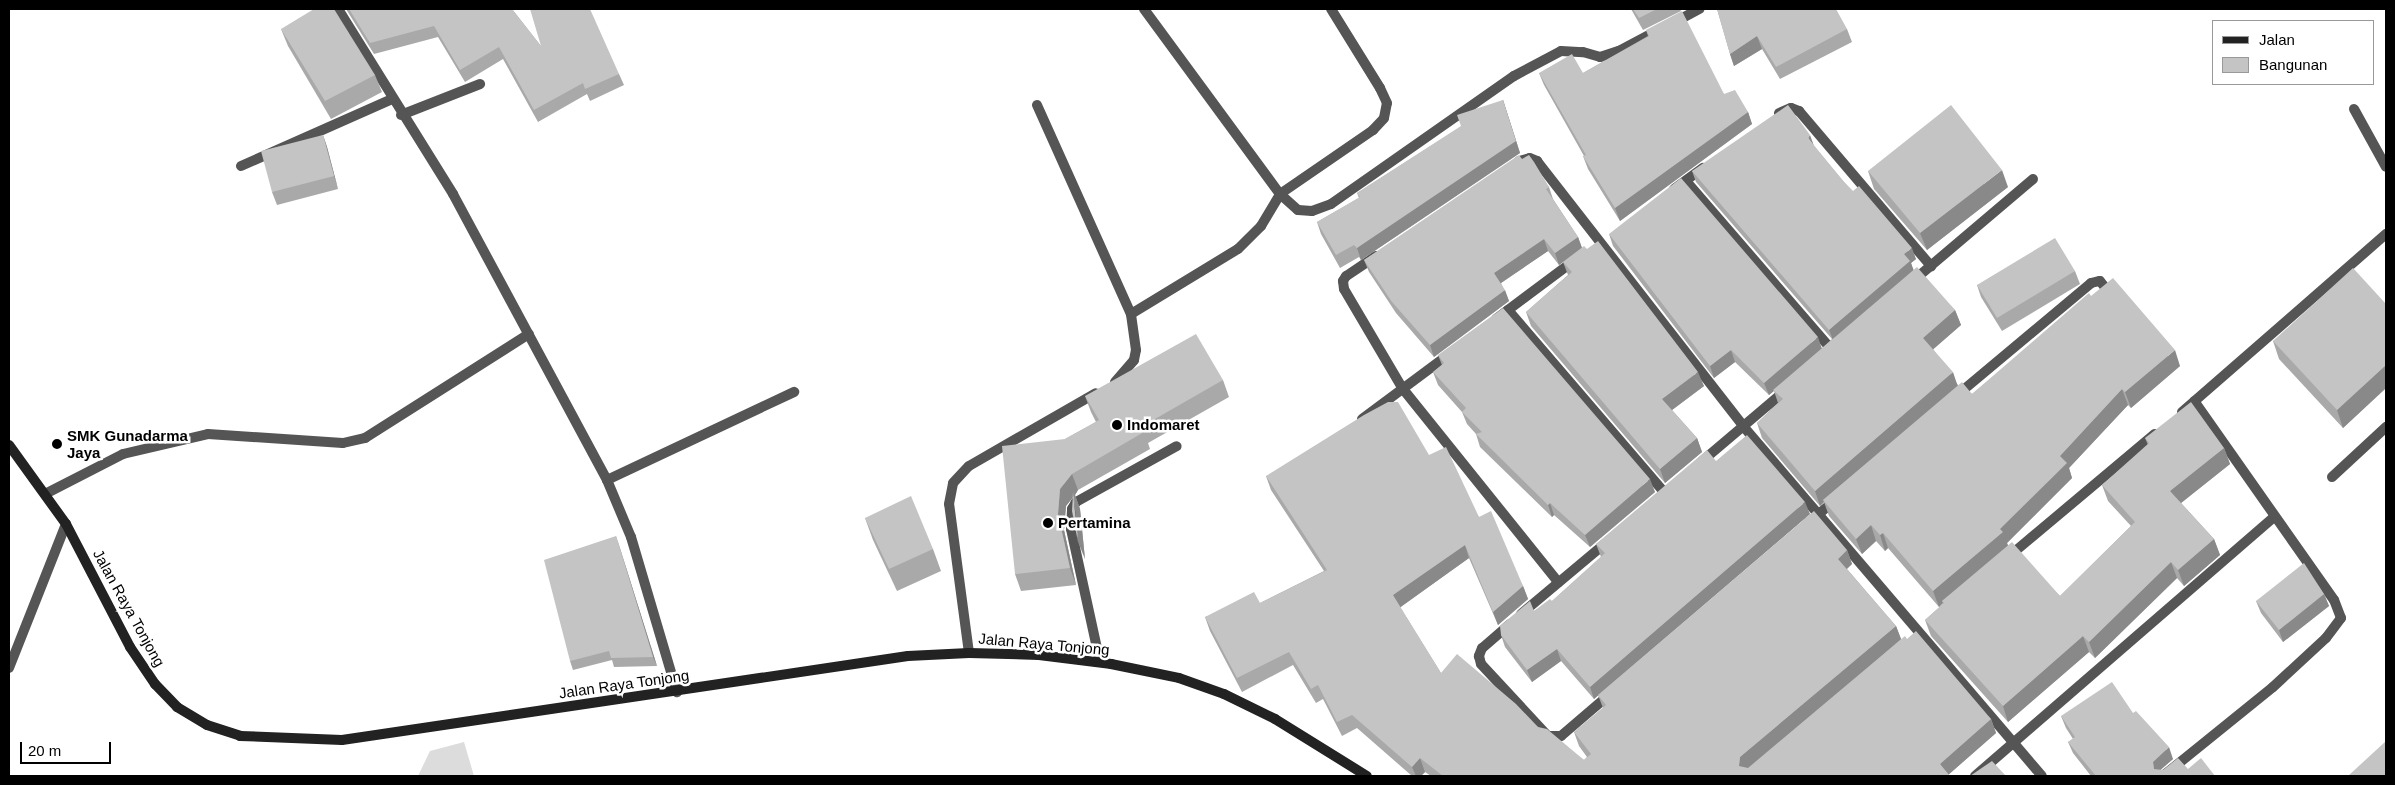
<!DOCTYPE html>
<html>
<head>
<meta charset="utf-8">
<style>
  body { margin:0 }
  #map { position:relative; width:2395px; height:785px; overflow:hidden; background:#fff; font-family:Arial,sans-serif }
  div>[style] { position:absolute }
  .green>* { inset:0; background:#dcdcdc }
  .service>* { height:10px; margin:-5px; padding:0 5px; transform-origin:5px; border-radius:5px; background:#555 }
  .minor>* { height:10px; margin:-5px; padding:0 5px; transform-origin:5px; border-radius:5px; background:#555 }
  .secondary>* { height:10px; margin:-5px; padding:0 5px; transform-origin:5px; border-radius:5px; background:#222 }
  .wall>* { inset:0; background:#a9a9a9 }
  .shaded-wall>* { inset:0; background:#898989 }
  .building>* { inset:0; background:#c4c4c4 }
  .dots>* { width:14px; height:14px; translate:-50% -50%; box-sizing:border-box; border:2px solid #fff; border-radius:50% }
  span { translate:-50% -50%; white-space:nowrap; text-align:center; line-height:1.15; -webkit-text-stroke:5px #fff; paint-order:stroke }
  .poi-label { font-size:15px; color:#000; font-weight:700 }
  .left { translate:0 -50%; text-align:left }
  .street-label { font-size:15px; color:#000 }
  .frame { position:absolute; inset:0; border:10px solid #000; pointer-events:none }
  .legend { position:absolute; left:2212px; top:20px; width:162px; height:65px; box-sizing:border-box; background:#fff; border:1px solid #999; margin:0; padding:6px 9px; list-style:none; font-size:15px; color:#000 }
  .legend li { display:flex; align-items:center; gap:10px; height:25px }
  .legend b { width:25px; border:1px solid #999 }
  .scale { position:absolute; left:20px; top:742px; width:91px; height:22px; box-sizing:border-box; border:2px solid #000; border-top:0; padding-left:6px; font-size:15px; line-height:18px; white-space:nowrap; color:#000; -webkit-text-stroke:4px #fff; paint-order:stroke }
</style>
</head>
<body>
<div id="map">
  <div class="green">
    <i style="clip-path:polygon(464px 742px,474px 776px,418px 776px,430px 751px)"></i>
  </div>
  <div class="service">
    <i style="left:1100px;top:662px;width:136px;rotate:-102.3deg"></i>
    <i style="left:1071px;top:529px;width:20px;rotate:-87deg"></i>
    <i style="left:1072px;top:509px;width:8px;rotate:-60deg"></i>
    <i style="left:1076px;top:502px;width:115px;rotate:-29deg"></i>
  </div>
  <div class="minor">
    <i style="left:338px;top:9px;width:218px;rotate:58.1deg"></i>
    <i style="left:453px;top:194px;width:325px;rotate:61.7deg"></i>
    <i style="left:607px;top:480px;width:62px;rotate:67.2deg"></i>
    <i style="left:631px;top:537px;width:162px;rotate:73.5deg"></i>
    <i style="left:1144px;top:9px;width:230px;rotate:53.7deg"></i>
    <i style="left:1280px;top:194px;width:24px;rotate:42deg"></i>
    <i style="left:1298px;top:210px;width:14px;rotate:4deg"></i>
    <i style="left:1312px;top:211px;width:20px;rotate:-20deg"></i>
    <i style="left:1331px;top:204px;width:223px;rotate:-35deg"></i>
    <i style="left:1514px;top:76px;width:53px;rotate:-28deg"></i>
    <i style="left:1561px;top:51px;width:22px;rotate:3deg"></i>
    <i style="left:1583px;top:52px;width:18px;rotate:16deg"></i>
    <i style="left:1600px;top:57px;width:20px;rotate:-18deg"></i>
    <i style="left:1619px;top:51px;width:47px;rotate:-28.2deg"></i>
    <i style="left:1673px;top:23px;width:30px;rotate:-28deg"></i>
    <i style="left:1037px;top:105px;width:229px;rotate:65.8deg"></i>
    <i style="left:2354px;top:109px;width:66px;rotate:61.1deg"></i>
    <i style="left:1779px;top:113px;width:13px;rotate:-23deg"></i>
    <i style="left:1791px;top:108px;width:9px;rotate:21deg"></i>
    <i style="left:1799px;top:111px;width:204px;rotate:49.6deg"></i>
    <i style="left:401px;top:115px;width:85px;rotate:-21.4deg"></i>
    <i style="left:1519px;top:161px;width:11px;rotate:-15deg"></i>
    <i style="left:1530px;top:158px;width:8px;rotate:23deg"></i>
    <i style="left:1537px;top:161px;width:336px;rotate:52.1deg"></i>
    <i style="left:1743px;top:426px;width:460px;rotate:49.5deg"></i>
    <i style="left:241px;top:166px;width:165px;rotate:-23.9deg"></i>
    <i style="left:1686px;top:181px;width:223px;rotate:49.2deg"></i>
    <i style="left:1674px;top:189px;width:36px;rotate:-36deg"></i>
    <i style="left:1376px;top:256px;width:36px;rotate:146deg"></i>
    <i style="left:1346px;top:276px;width:6px;rotate:121deg"></i>
    <i style="left:1343px;top:281px;width:8px;rotate:83deg"></i>
    <i style="left:1344px;top:289px;width:116px;rotate:59.5deg"></i>
    <i style="left:1403px;top:389px;width:248px;rotate:51.2deg"></i>
    <i style="left:1914px;top:280px;width:156px;rotate:-40.3deg"></i>
    <i style="left:1508px;top:310px;width:241px;rotate:49.4deg"></i>
    <i style="left:1496px;top:319px;width:99px;rotate:-36.8deg"></i>
    <i style="left:1115px;top:382px;width:29px;rotate:-49deg"></i>
    <i style="left:1134px;top:360px;width:10px;rotate:-79deg"></i>
    <i style="left:1136px;top:350px;width:36px;rotate:-98deg"></i>
    <i style="left:1131px;top:314px;width:125px;rotate:-31.3deg"></i>
    <i style="left:1238px;top:249px;width:33px;rotate:-45deg"></i>
    <i style="left:1261px;top:226px;width:37px;rotate:-59deg"></i>
    <i style="left:1280px;top:194px;width:113px;rotate:-34.5deg"></i>
    <i style="left:1373px;top:130px;width:16px;rotate:-47deg"></i>
    <i style="left:1384px;top:118px;width:15px;rotate:-79deg"></i>
    <i style="left:1387px;top:103px;width:17px;rotate:-115deg"></i>
    <i style="left:1380px;top:88px;width:93px;rotate:-121.8deg"></i>
    <i style="left:1956px;top:396px;width:176px;rotate:-39.9deg"></i>
    <i style="left:2091px;top:283px;width:9px;rotate:-13deg"></i>
    <i style="left:2100px;top:281px;width:16px;rotate:52deg"></i>
    <i style="left:2182px;top:412px;width:271px;rotate:-41.1deg"></i>
    <i style="left:1362px;top:419px;width:111px;rotate:-36.6deg"></i>
    <i style="left:1701px;top:462px;width:113px;rotate:-40.3deg"></i>
    <i style="left:2332px;top:477px;width:74px;rotate:-42.8deg"></i>
    <i style="left:607px;top:480px;width:207px;rotate:-25.2deg"></i>
    <i style="left:45px;top:494px;width:88px;rotate:-27.1deg"></i>
    <i style="left:123px;top:454px;width:87px;rotate:-13.2deg"></i>
    <i style="left:208px;top:434px;width:135px;rotate:3.8deg"></i>
    <i style="left:343px;top:443px;width:23px;rotate:-13deg"></i>
    <i style="left:365px;top:438px;width:194px;rotate:-32.4deg"></i>
    <i style="left:1808px;top:523px;width:35px;rotate:-40deg"></i>
    <i style="left:2007px;top:558px;width:193px;rotate:-40deg"></i>
    <i style="left:1521px;top:614px;width:114px;rotate:-40deg"></i>
    <i style="left:1510px;top:624px;width:37px;rotate:139deg"></i>
    <i style="left:1482px;top:648px;width:9px;rotate:111deg"></i>
    <i style="left:1479px;top:656px;width:8px;rotate:76deg"></i>
    <i style="left:1481px;top:664px;width:98px;rotate:47.1deg"></i>
    <i style="left:1548px;top:736px;width:13px"></i>
    <i style="left:1561px;top:736px;width:65px;rotate:-40.6deg"></i>
    <i style="left:969px;top:653px;width:150px;rotate:-97.6deg"></i>
    <i style="left:949px;top:504px;width:21px;rotate:-79deg"></i>
    <i style="left:953px;top:483px;width:23px;rotate:-47deg"></i>
    <i style="left:969px;top:466px;width:146px;rotate:-29.9deg"></i>
    <i style="left:9px;top:668px;width:155px;rotate:-68.4deg"></i>
    <i style="left:1975px;top:776px;width:396px;rotate:-40.9deg"></i>
    <i style="left:2163px;top:776px;width:141px;rotate:-39deg"></i>
    <i style="left:2273px;top:687px;width:72px;rotate:-42.8deg"></i>
    <i style="left:2326px;top:638px;width:25px;rotate:-53deg"></i>
    <i style="left:2341px;top:618px;width:19px;rotate:-111deg"></i>
    <i style="left:2334px;top:600px;width:243px;rotate:-125.1deg"></i>
  </div>
  <div class="secondary">
    <i style="left:9px;top:445px;width:97px;rotate:54.2deg"></i>
    <i style="left:66px;top:524px;width:139px;rotate:62.5deg"></i>
    <i style="left:130px;top:647px;width:45px;rotate:56deg"></i>
    <i style="left:155px;top:684px;width:32px;rotate:46deg"></i>
    <i style="left:177px;top:707px;width:35px;rotate:31deg"></i>
    <i style="left:207px;top:725px;width:35px;rotate:18deg"></i>
    <i style="left:240px;top:736px;width:102px;rotate:2.2deg"></i>
    <i style="left:342px;top:740px;width:572px;rotate:-8.44deg"></i>
    <i style="left:908px;top:656px;width:61px;rotate:-2.8deg"></i>
    <i style="left:969px;top:653px;width:70px;rotate:1.6deg"></i>
    <i style="left:1039px;top:655px;width:73px;rotate:7.1deg"></i>
    <i style="left:1111px;top:664px;width:69px;rotate:11.6deg"></i>
    <i style="left:1179px;top:678px;width:48px;rotate:19.6deg"></i>
    <i style="left:1224px;top:694px;width:57px;rotate:26.1deg"></i>
    <i style="left:1275px;top:719px;width:108px;rotate:31.8deg"></i>
  </div>
  <div class="wall">
    <i style="clip-path:polygon(346px 9px,512px 9px,541px 46px,619px 74px,624px 85px,590px 101px,587px 94px,538px 122px,503px 59px,465px 82px,438px 37px,374px 54px)"></i>
    <i style="clip-path:polygon(1631px 9px,1680px 9px,1681px 11px,1643px 30px)"></i>
    <i style="clip-path:polygon(1717px 9px,1847px 29px,1852px 42px,1780px 79px,1762px 49px,1734px 66px,1730px 54px)"></i>
    <i style="clip-path:polygon(281px 29px,375px 75px,382px 92px,331px 119px,288px 46px)"></i>
    <i style="clip-path:polygon(1646px 30px,1724px 94px,1748px 112px,1752px 124px,1620px 221px,1588px 169px,1583px 156px,1584px 156px,1544px 85px,1539px 73px,1583px 73px,1648px 36px)"></i>
    <i style="clip-path:polygon(1503px 100px,1520px 153px,1361px 260px,1359px 257px,1340px 268px,1321px 234px,1317px 222px,1359px 198px,1357px 193px)"></i>
    <i style="clip-path:polygon(323px 135px,327px 147px,338px 189px,277px 205px,272px 192px)"></i>
    <i style="clip-path:polygon(1814px 146px,1844px 182px,1916px 259px,1911px 263px,1913px 270px,1955px 310px,1961px 325px,1933px 349px,1958px 385px,1972px 394px,2091px 296px,2180px 366px,2131px 408px,2128px 405px,2069px 468px,2072px 478px,2007px 543px,2008px 546px,2060px 596px,2131px 526px,2108px 501px,2102px 485px,2148px 445px,2145px 438px,2224px 448px,2230px 464px,2181px 503px,2214px 539px,2220px 555px,2184px 586px,2177px 578px,2095px 658px,2089px 652px,2008px 722px,1931px 636px,1925px 620px,1943px 604px,1943px 603px,1939px 607px,1888px 548px,1885px 551px,1876px 541px,1862px 554px,1829px 516px,1824px 502px,1820px 506px,1762px 438px,1757px 423px,1778px 403px,1774px 391px,1769px 395px,1735px 362px,1714px 378px,1613px 246px,1609px 234px,1822px 348px,1832px 339px,1696px 182px,1692px 171px)"></i>
    <i style="clip-path:polygon(1522px 159px,1549px 187px,1553px 199px,1578px 237px,1582px 248px,1587px 249px,1704px 386px,1672px 410px,1697px 438px,1702px 452px,1665px 483px,1531px 326px,1526px 312px,1568px 275px,1563px 262px,1559px 265px,1548px 251px,1501px 283px,1509px 301px,1434px 357px,1396px 313px,1369px 272px,1364px 260px)"></i>
    <i style="clip-path:polygon(1868px 171px,2008px 187px,1927px 250px,1874px 189px)"></i>
    <i style="clip-path:polygon(2075px 271px,2080px 284px,2002px 331px,1981px 297px,1977px 285px)"></i>
    <i style="clip-path:polygon(2386px 304px,2386px 388px,2343px 428px,2279px 359px,2273px 341px)"></i>
    <i style="clip-path:polygon(1438px 355px,1655px 492px,1590px 547px,1554px 515px,1552px 517px,1480px 447px,1476px 434px,1467px 424px,1462px 412px,1438px 385px,1433px 372px,1442px 365px)"></i>
    <i style="clip-path:polygon(1223px 380px,1229px 397px,1148px 443px,1150px 449px,1078px 490px,1075px 495px,1080px 509px,1085px 559px,1073px 497px,1066px 506px,1064px 530px,1076px 585px,1021px 591px,1015px 574px,1065px 439px,1096px 422px,1091px 412px,1085px 396px)"></i>
    <i style="clip-path:polygon(1429px 455px,1479px 517px,1523px 586px,1528px 599px,1498px 625px,1469px 558px,1400px 607px,1441px 673px,1538px 727px,1584px 760px,1587px 757px,1579px 746px,1574px 732px,1603px 708px,1598px 695px,1847px 550px,1852px 564px,1847px 569px,1896px 626px,1901px 639px,1991px 719px,1996px 733px,1948px 775px,1950px 776px,1431px 776px,1425px 772px,1421px 776px,1412px 776px,1357px 728px,1342px 736px,1323px 699px,1316px 703px,1293px 665px,1242px 692px,1210px 631px,1205px 617px,1260px 603px,1324px 571px,1271px 490px,1266px 476px)"></i>
    <i style="clip-path:polygon(1716px 461px,1810px 514px,1594px 699px,1561px 661px,1532px 682px,1505px 647px,1501px 635px,1534px 611px,1552px 601px,1601px 557px,1596px 544px)"></i>
    <i style="clip-path:polygon(865px 518px,933px 549px,941px 571px,897px 591px,873px 540px)"></i>
    <i style="clip-path:polygon(616px 536px,657px 666px,614px 667px,612px 660px,573px 670px,570px 661px)"></i>
    <i style="clip-path:polygon(2324px 594px,2329px 606px,2283px 642px,2261px 613px,2256px 601px)"></i>
    <i style="clip-path:polygon(2133px 713px,2173px 759px,2160px 770px,2188px 769px,2215px 776px,2091px 776px,2073px 753px,2068px 742px,2073px 739px,2066px 728px,2061px 716px)"></i>
  </div>
  <div class="shaded-wall">
    <i style="clip-path:polygon(1757px 36px,1762px 49px,1734px 66px,1730px 54px)"></i>
    <i style="clip-path:polygon(1503px 100px,1520px 153px,1361px 260px,1357px 248px)"></i>
    <i style="clip-path:polygon(1748px 112px,1752px 124px,1620px 221px,1615px 208px)"></i>
    <i style="clip-path:polygon(323px 135px,327px 147px,338px 189px,334px 176px)"></i>
    <i style="clip-path:polygon(1810px 135px,1814px 146px,1808px 138px)"></i>
    <i style="clip-path:polygon(2002px 170px,2008px 187px,1927px 250px,1920px 233px)"></i>
    <i style="clip-path:polygon(1578px 237px,1582px 248px,1559px 265px,1555px 253px)"></i>
    <i style="clip-path:polygon(1544px 239px,1548px 251px,1498px 285px,1494px 273px)"></i>
    <i style="clip-path:polygon(1912px 248px,1916px 259px,1911px 263px,1914px 271px,1833px 340px,1829px 330px,1904px 254px)"></i>
    <i style="clip-path:polygon(1505px 290px,1509px 301px,1434px 357px,1430px 345px)"></i>
    <i style="clip-path:polygon(1955px 310px,1961px 325px,1929px 353px,1923px 338px)"></i>
    <i style="clip-path:polygon(1818px 337px,1822px 349px,1769px 395px,1764px 383px)"></i>
    <i style="clip-path:polygon(1731px 350px,1735px 362px,1714px 378px,1710px 366px)"></i>
    <i style="clip-path:polygon(2175px 350px,2180px 366px,2131px 408px,2125px 392px)"></i>
    <i style="clip-path:polygon(2386px 365px,2386px 388px,2343px 428px,2337px 410px)"></i>
    <i style="clip-path:polygon(1698px 372px,1704px 386px,1668px 413px,1662px 399px)"></i>
    <i style="clip-path:polygon(1953px 372px,1958px 387px,1823px 500px,1824px 502px,1820px 506px,1815px 491px)"></i>
    <i style="clip-path:polygon(2122px 389px,2128px 405px,2069px 468px,2072px 478px,2007px 543px,2009px 548px,1942px 601px,1943px 603px,1939px 607px,1933px 591px,2000px 529px,2060px 456px)"></i>
    <i style="clip-path:polygon(1697px 438px,1702px 452px,1665px 483px,1660px 469px)"></i>
    <i style="clip-path:polygon(2224px 448px,2230px 464px,2176px 507px,2170px 491px)"></i>
    <i style="clip-path:polygon(1072px 474px,1078px 490px,1075px 495px,1080px 509px,1085px 559px,1078px 542px,1074px 496px,1066px 506px,1064px 530px,1076px 585px,1070px 568px,1058px 514px,1060px 489px)"></i>
    <i style="clip-path:polygon(1650px 479px,1655px 492px,1590px 547px,1585px 535px)"></i>
    <i style="clip-path:polygon(1805px 502px,1810px 514px,1594px 699px,1590px 687px)"></i>
    <i style="clip-path:polygon(1550px 503px,1554px 515px,1552px 517px,1548px 505px)"></i>
    <i style="clip-path:polygon(1871px 525px,1876px 541px,1862px 554px,1856px 539px)"></i>
    <i style="clip-path:polygon(1883px 533px,1888px 548px,1885px 551px,1880px 535px)"></i>
    <i style="clip-path:polygon(616px 536px,619px 545px,657px 666px,653px 657px)"></i>
    <i style="clip-path:polygon(2214px 539px,2220px 555px,2184px 586px,2178px 570px)"></i>
    <i style="clip-path:polygon(1465px 545px,1469px 558px,1398px 609px,1393px 595px)"></i>
    <i style="clip-path:polygon(1847px 550px,1852px 564px,1843px 572px,1838px 559px)"></i>
    <i style="clip-path:polygon(2171px 562px,2177px 578px,2095px 658px,2089px 642px)"></i>
    <i style="clip-path:polygon(1523px 586px,1528px 599px,1498px 625px,1493px 612px)"></i>
    <i style="clip-path:polygon(2324px 594px,2329px 606px,2283px 642px,2279px 630px)"></i>
    <i style="clip-path:polygon(1896px 626px,1901px 639px,1744px 776px,1739px 766px,1740px 757px)"></i>
    <i style="clip-path:polygon(2083px 636px,2089px 652px,2008px 722px,2003px 706px)"></i>
    <i style="clip-path:polygon(1557px 649px,1561px 661px,1532px 682px,1527px 670px)"></i>
    <i style="clip-path:polygon(1991px 719px,1996px 733px,1947px 776px,1940px 764px)"></i>
    <i style="clip-path:polygon(2169px 747px,2173px 759px,2157px 773px,2154px 769px,2153px 762px)"></i>
    <i style="clip-path:polygon(1420px 758px,1425px 772px,1421px 776px,1416px 776px,1412px 767px)"></i>
  </div>
  <div class="building">
    <i style="clip-path:polygon(314px 9px,334px 9px,375px 75px,325px 101px,281px 29px)"></i>
    <i style="clip-path:polygon(349px 9px,512px 9px,541px 46px,530px 9px,590px 9px,619px 74px,585px 89px,583px 83px,534px 110px,499px 47px,460px 70px,434px 26px,370px 43px)"></i>
    <i style="clip-path:polygon(1633px 9px,1657px 9px,1639px 18px)"></i>
    <i style="clip-path:polygon(1717px 9px,1836px 9px,1847px 29px,1776px 67px,1757px 36px,1730px 54px)"></i>
    <i style="clip-path:polygon(1682px 11px,1724px 94px,1735px 90px,1748px 112px,1615px 208px,1583px 156px,1586px 155px,1539px 73px,1572px 54px,1583px 73px,1649px 36px,1646px 30px)"></i>
    <i style="clip-path:polygon(1503px 100px,1516px 141px,1357px 248px,1354px 245px,1336px 255px,1317px 222px,1360px 197px,1357px 193px,1461px 126px,1457px 115px)"></i>
    <i style="clip-path:polygon(1788px 105px,1810px 135px,1808px 138px,1844px 182px,1853px 191px,1859px 186px,1912px 248px,1904px 254px,1910px 261px,1829px 330px,1692px 171px)"></i>
    <i style="clip-path:polygon(1951px 105px,2002px 170px,1920px 233px,1868px 171px)"></i>
    <i style="clip-path:polygon(323px 135px,334px 176px,272px 192px,261px 151px)"></i>
    <i style="clip-path:polygon(1519px 155px,1522px 159px,1529px 155px,1534px 162px,1549px 187px,1546px 189px,1578px 237px,1555px 253px,1544px 239px,1494px 273px,1505px 290px,1430px 345px,1392px 302px,1364px 260px)"></i>
    <i style="clip-path:polygon(1681px 178px,1818px 337px,1764px 383px,1731px 350px,1710px 366px,1609px 234px)"></i>
    <i style="clip-path:polygon(2055px 238px,2075px 271px,1997px 318px,1977px 285px)"></i>
    <i style="clip-path:polygon(1598px 241px,1698px 372px,1662px 399px,1697px 438px,1660px 469px,1526px 312px,1572px 272px,1563px 262px,1584px 246px,1587px 249px)"></i>
    <i style="clip-path:polygon(1917px 267px,1955px 310px,1923px 338px,1953px 372px,1815px 491px,1757px 423px,1783px 399px,1773px 390px)"></i>
    <i style="clip-path:polygon(2353px 268px,2386px 304px,2386px 365px,2337px 410px,2273px 341px)"></i>
    <i style="clip-path:polygon(2113px 278px,2175px 350px,2125px 392px,2122px 389px,2060px 456px,2067px 463px,2000px 529px,2003px 532px,1933px 591px,1883px 533px,1880px 535px,1871px 525px,1856px 539px,1823px 500px,1962px 382px,1972px 394px,2089px 293px,2091px 296px)"></i>
    <i style="clip-path:polygon(1503px 308px,1650px 479px,1585px 535px,1550px 503px,1548px 505px,1476px 434px,1482px 432px,1462px 412px,1466px 408px,1433px 372px,1444px 363px,1438px 355px)"></i>
    <i style="clip-path:polygon(1196px 334px,1223px 380px,1141px 427px,1144px 432px,1072px 474px,1060px 489px,1058px 514px,1070px 568px,1015px 574px,1002px 446px,1065px 439px,1099px 420px,1085px 396px)"></i>
    <i style="clip-path:polygon(1388px 402px,1398px 402px,1429px 455px,1446px 447px,1479px 517px,1491px 511px,1523px 586px,1493px 612px,1465px 545px,1393px 595px,1441px 673px,1457px 654px,1516px 704px,1538px 727px,1547px 729px,1584px 760px,1591px 754px,1574px 732px,1606px 705px,1598px 695px,1814px 511px,1847px 550px,1838px 559px,1896px 626px,1740px 757px,1739px 766px,1748px 768px,1905px 636px,1907px 639px,1916px 631px,1991px 719px,1940px 764px,1950px 776px,1443px 776px,1420px 758px,1412px 767px,1352px 715px,1337px 722px,1318px 685px,1311px 689px,1289px 652px,1237px 678px,1205px 617px,1254px 592px,1260px 603px,1327px 570px,1266px 476px,1364px 415px)"></i>
    <i style="clip-path:polygon(2191px 402px,2224px 448px,2170px 491px,2214px 539px,2178px 570px,2171px 562px,2089px 642px,2083px 636px,2003px 706px,1925px 620px,1944px 603px,1942px 601px,2012px 542px,2060px 596px,2135px 522px,2102px 485px,2149px 443px,2145px 438px)"></i>
    <i style="clip-path:polygon(1747px 435px,1805px 502px,1590px 687px,1557px 649px,1527px 670px,1501px 635px,1500px 626px,1530px 601px,1534px 611px,1550px 599px,1552px 601px,1605px 553px,1596px 544px,1707px 450px,1716px 461px)"></i>
    <i style="clip-path:polygon(1073px 492px,1078px 542px,1072px 511px)"></i>
    <i style="clip-path:polygon(911px 496px,933px 549px,889px 569px,865px 518px)"></i>
    <i style="clip-path:polygon(616px 536px,653px 657px,611px 658px,609px 651px,570px 661px,544px 560px)"></i>
    <i style="clip-path:polygon(2304px 563px,2324px 594px,2279px 630px,2256px 601px)"></i>
    <i style="clip-path:polygon(2112px 682px,2133px 713px,2136px 711px,2169px 747px,2153px 762px,2154px 769px,2163px 770px,2178px 758px,2188px 769px,2201px 758px,2215px 776px,2096px 776px,2068px 742px,2075px 737px,2061px 716px)"></i>
    <i style="clip-path:polygon(2386px 741px,2386px 776px,2348px 776px)"></i>
    <i style="clip-path:polygon(1992px 761px,2006px 776px,1970px 776px)"></i>
  </div>
  <div class="dots">
    <i style="left:1117px;top:425px;background:#000"></i>
    <i style="left:57px;top:444px;background:#000"></i>
    <i style="left:1048px;top:523px;background:#000"></i>
  </div>
  <div class="poi-label">
    <span class="left" style="left:1127px;top:425px">Indomaret</span>
    <span class="left" style="left:67px;top:444px">SMK Gunadarma<br>Jaya</span>
    <span class="left" style="left:1058px;top:523px">Pertamina</span>
  </div>
  <div class="street-label">
    <span style="left:129px;top:608px;rotate:61deg">Jalan Raya Tonjong</span>
    <span style="left:1044px;top:644px;rotate:5deg">Jalan Raya Tonjong</span>
    <span style="left:624px;top:684px;rotate:-8deg">Jalan Raya Tonjong</span>
  </div>
  <div class="frame"></div>
  <ul class="legend">
  <li><b style="height:6px;background:#222"></b>Jalan</li>
  <li><b style="height:14px;background:#c4c4c4"></b>Bangunan</li>
  </ul>
  <div class="scale">20 m</div>
</div>
</body>
</html>
